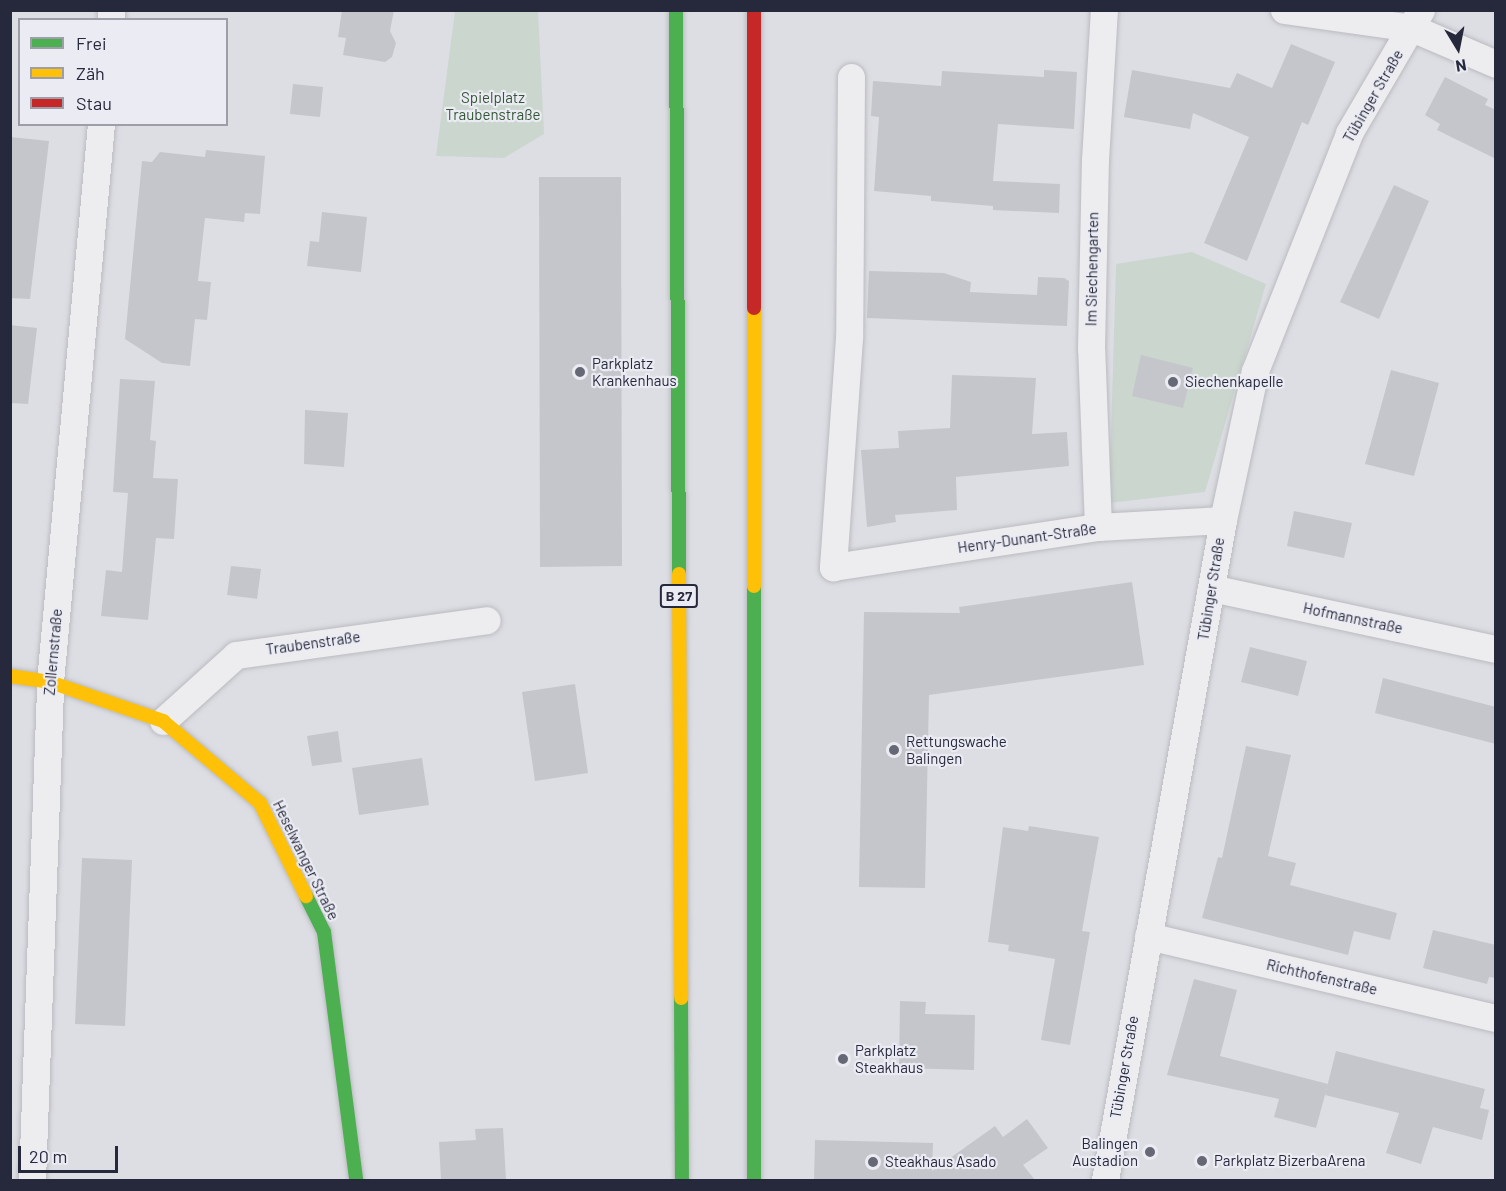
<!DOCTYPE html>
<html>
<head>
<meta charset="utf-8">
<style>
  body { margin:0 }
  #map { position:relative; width:1506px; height:1191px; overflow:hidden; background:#dddee3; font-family:Barlow,sans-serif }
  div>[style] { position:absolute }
  .green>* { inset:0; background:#cbd6ce }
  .building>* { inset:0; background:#c5c6cb }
  .roads { filter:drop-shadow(0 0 2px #babbc0) drop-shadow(0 0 2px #babbc0) }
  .street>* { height:27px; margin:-13.5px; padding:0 13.5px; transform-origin:13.5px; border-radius:13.5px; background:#ededf0 }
  .fast>* { height:14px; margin:-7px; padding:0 7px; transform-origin:7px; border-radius:7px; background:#4caf50 }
  .slow>* { height:14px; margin:-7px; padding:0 7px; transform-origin:7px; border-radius:7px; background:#ffc107 }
  .jam>* { height:14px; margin:-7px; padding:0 7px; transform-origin:7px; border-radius:7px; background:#c62828 }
  .dots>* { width:16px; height:16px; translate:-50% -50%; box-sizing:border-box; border:3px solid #ebecf3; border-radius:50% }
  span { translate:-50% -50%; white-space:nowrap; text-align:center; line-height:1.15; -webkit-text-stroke:4.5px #ebecf3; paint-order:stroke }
  .shield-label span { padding:2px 4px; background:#ebecf3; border:2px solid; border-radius:4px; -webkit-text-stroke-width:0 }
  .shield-label { font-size:14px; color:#26283b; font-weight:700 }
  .street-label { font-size:15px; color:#26283b }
  .park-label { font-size:15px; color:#345636 }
  .poi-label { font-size:15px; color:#26283b }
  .left { translate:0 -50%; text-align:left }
  .right { translate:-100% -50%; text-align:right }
  .frame { position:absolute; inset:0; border:12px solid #26283b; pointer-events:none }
  .legend { position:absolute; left:18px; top:18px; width:210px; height:108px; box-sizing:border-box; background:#ebecf3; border:2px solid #9c9ea9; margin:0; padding:8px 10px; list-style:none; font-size:18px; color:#26283b }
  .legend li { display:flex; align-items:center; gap:12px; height:30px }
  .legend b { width:30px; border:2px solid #9c9ea9 }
  .north { position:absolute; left:1428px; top:18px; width:60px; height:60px; -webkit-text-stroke:4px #ebecf3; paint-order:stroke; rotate:170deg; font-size:16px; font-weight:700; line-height:24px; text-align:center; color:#26283b }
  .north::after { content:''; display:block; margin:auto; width:21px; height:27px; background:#26283b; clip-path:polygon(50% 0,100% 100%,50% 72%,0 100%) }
  .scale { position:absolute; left:18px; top:1146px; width:100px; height:27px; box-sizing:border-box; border:3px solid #26283b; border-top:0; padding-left:8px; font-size:18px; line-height:21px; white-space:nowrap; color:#26283b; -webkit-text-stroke:4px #ebecf3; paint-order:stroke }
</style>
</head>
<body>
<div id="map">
  <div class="green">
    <i style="clip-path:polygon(455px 11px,538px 11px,544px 134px,504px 158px,436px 156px)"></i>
    <i style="clip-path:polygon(1192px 252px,1266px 284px,1205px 492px,1109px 503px,1116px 264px)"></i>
  </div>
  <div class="building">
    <i style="clip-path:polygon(342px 10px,394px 10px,390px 31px,396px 43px,392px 57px,385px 62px,343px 55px,346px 38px,338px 37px)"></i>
    <i style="clip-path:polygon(1291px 44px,1335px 62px,1308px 125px,1302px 122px,1247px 261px,1204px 243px,1249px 137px,1193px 113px,1190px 129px,1124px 117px,1132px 70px,1230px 88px,1237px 73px,1272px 88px)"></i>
    <i style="clip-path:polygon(1044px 70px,1077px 72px,1074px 129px,998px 124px,993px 181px,1060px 184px,1059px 213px,993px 210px,993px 206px,931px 201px,931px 196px,874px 191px,879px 117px,871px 116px,873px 81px,941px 86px,942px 71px,1044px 77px)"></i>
    <i style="clip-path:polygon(1445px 77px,1488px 99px,1485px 105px,1496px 110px,1496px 159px,1437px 130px,1440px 124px,1425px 115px)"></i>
    <i style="clip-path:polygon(293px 84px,323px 87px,320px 117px,290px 114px)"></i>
    <i style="clip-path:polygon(10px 137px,49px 141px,30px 299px,10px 298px)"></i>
    <i style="clip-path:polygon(206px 150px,265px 156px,260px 214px,245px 213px,244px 222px,205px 218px,198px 281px,211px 282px,207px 320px,195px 319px,190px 366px,162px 363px,125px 339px,142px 161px,152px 162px,160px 152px,205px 157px)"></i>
    <i style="clip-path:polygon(539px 177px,621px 177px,622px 566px,540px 567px)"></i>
    <i style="clip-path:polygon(1394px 185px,1429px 201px,1379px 319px,1340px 302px)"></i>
    <i style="clip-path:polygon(322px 212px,367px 217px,361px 272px,307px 266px,310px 241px,319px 242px)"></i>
    <i style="clip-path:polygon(869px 271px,944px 273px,971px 282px,970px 292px,1037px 295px,1038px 277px,1064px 278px,1069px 281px,1067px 326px,867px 318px)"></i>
    <i style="clip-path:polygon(10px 325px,37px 328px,28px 404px,10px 403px)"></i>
    <i style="clip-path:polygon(1141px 355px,1193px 368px,1183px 408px,1132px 396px)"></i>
    <i style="clip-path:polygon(1391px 370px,1439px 383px,1414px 476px,1365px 464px)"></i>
    <i style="clip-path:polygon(952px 375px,1036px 378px,1032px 434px,1067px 432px,1069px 466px,956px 477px,957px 510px,895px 515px,896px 522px,867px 527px,861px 450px,899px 448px,898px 431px,950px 428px)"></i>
    <i style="clip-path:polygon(120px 379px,155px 381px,150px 440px,156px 441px,153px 478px,178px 479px,174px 539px,156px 538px,148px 620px,101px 616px,106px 570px,122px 572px,128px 493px,113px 492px)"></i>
    <i style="clip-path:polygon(305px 410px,348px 413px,344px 467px,304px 464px)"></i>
    <i style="clip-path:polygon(1294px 511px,1352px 523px,1344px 558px,1287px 546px)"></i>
    <i style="clip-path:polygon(231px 566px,261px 569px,257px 599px,227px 595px)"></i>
    <i style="clip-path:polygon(1132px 582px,1144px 665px,929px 695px,925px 888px,859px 887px,864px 612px,960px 613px,959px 607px)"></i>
    <i style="clip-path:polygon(1250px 647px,1307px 661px,1298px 696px,1241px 682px)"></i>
    <i style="clip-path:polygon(1383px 678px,1496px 707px,1496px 744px,1375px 713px)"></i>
    <i style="clip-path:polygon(575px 684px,588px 773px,535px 781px,522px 692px)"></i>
    <i style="clip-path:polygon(338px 731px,342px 762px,312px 766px,307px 736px)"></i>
    <i style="clip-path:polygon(1246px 746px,1291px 755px,1268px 856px,1296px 863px,1290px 885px,1397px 913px,1390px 940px,1354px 931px,1348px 955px,1202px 918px,1218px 857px,1222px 858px)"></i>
    <i style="clip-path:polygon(422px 758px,429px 805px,359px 815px,352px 768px)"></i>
    <i style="clip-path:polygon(1029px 826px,1099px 837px,1082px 931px,1090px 932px,1070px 1045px,1041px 1040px,1055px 959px,1008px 951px,1009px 945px,988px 942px,1003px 827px,1028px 831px)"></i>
    <i style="clip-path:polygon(82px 858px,132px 860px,125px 1026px,75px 1024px)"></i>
    <i style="clip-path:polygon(1433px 930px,1496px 945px,1496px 978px,1489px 977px,1487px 984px,1423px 968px)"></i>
    <i style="clip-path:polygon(1194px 979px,1237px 990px,1220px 1056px,1328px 1084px,1316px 1128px,1274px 1117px,1279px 1099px,1167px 1075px)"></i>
    <i style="clip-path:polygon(900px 1001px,926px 1002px,925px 1014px,975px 1015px,974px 1070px,899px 1068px)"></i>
    <i style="clip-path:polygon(1336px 1051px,1485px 1089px,1480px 1108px,1489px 1110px,1482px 1140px,1433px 1127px,1421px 1164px,1386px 1153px,1399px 1113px,1325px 1095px)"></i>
    <i style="clip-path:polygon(1027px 1119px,1048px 1148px,1023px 1165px,1035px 1180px,814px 1180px,815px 1140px,933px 1143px,932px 1171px,995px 1126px,1003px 1137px)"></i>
    <i style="clip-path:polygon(503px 1128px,506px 1180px,441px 1180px,439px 1142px,476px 1140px,475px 1129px)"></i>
  </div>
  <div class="roads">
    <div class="street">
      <i style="left:1284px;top:10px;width:129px;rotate:8deg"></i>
      <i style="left:1412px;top:28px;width:91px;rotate:23.2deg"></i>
      <i style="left:111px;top:20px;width:10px;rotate:-90deg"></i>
      <i style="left:851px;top:77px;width:261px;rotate:90.4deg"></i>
      <i style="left:849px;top:338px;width:230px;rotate:94deg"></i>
      <i style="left:833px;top:567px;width:268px;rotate:-8.6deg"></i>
      <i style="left:1098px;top:527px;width:125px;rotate:-3.2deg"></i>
      <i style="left:1098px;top:527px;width:179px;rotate:-92.2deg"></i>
      <i style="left:1091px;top:348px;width:188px;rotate:-88.8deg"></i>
      <i style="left:1095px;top:160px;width:150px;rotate:-86.6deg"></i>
      <i style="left:1211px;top:588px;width:291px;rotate:12.1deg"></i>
      <i style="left:163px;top:721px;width:98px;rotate:-42.1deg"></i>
      <i style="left:236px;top:655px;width:253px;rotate:-7.9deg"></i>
      <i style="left:1148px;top:936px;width:358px;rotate:13.3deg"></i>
      <i style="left:32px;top:1180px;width:498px;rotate:-87.9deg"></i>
      <i style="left:50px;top:682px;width:560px;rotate:-84.78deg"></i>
      <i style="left:1105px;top:1180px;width:670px;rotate:-79.86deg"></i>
      <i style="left:1223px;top:520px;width:152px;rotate:-77.9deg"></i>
      <i style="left:1255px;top:371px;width:256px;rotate:-68.4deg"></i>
      <i style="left:1349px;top:133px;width:143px;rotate:-59.7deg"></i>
    </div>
    <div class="fast">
      <i style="left:676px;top:10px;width:564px;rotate:89.7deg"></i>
      <i style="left:754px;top:586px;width:594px;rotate:90deg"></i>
      <i style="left:306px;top:896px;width:40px;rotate:63.4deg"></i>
      <i style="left:324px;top:932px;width:250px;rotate:82.6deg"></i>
      <i style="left:681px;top:998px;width:182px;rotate:89.7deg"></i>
    </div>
    <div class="slow">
      <i style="left:754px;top:308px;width:278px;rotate:90deg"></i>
      <i style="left:679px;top:574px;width:424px;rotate:89.7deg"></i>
      <i style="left:10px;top:676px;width:40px;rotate:8.5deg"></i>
      <i style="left:50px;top:682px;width:120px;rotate:19deg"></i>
      <i style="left:163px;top:721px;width:127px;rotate:40.2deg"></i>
      <i style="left:260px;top:803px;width:104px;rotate:63.7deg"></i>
    </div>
    <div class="jam">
      <i style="left:754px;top:10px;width:298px;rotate:90deg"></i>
    </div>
  </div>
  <div class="dots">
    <i style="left:580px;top:372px;background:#666876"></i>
    <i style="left:1173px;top:382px;background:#666876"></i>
    <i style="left:894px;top:750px;background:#666876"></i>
    <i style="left:843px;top:1059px;background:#666876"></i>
    <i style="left:1150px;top:1152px;background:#666876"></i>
    <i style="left:1202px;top:1161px;background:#666876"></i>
    <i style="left:873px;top:1162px;background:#666876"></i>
  </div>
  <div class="shield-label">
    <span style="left:679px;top:596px">B 27</span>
  </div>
  <div class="street-label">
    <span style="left:1373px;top:96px;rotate:-60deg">Tübinger Straße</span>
    <span style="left:1092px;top:269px;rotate:-89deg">Im Siechengarten</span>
    <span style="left:1027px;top:538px;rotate:-8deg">Henry-Dunant-Straße</span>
    <span style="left:1211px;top:589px;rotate:-81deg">Tübinger Straße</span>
    <span style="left:1353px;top:618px;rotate:12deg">Hofmannstraße</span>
    <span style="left:313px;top:643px;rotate:-8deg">Traubenstraße</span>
    <span style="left:53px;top:652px;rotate:-85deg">Zollernstraße</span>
    <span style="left:306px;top:860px;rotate:64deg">Heselwanger Straße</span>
    <span style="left:1322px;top:977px;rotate:13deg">Richthofenstraße</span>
    <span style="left:1124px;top:1067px;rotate:-80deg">Tübinger Straße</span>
  </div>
  <div class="park-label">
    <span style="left:493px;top:106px">Spielplatz<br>Traubenstraße</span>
  </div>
  <div class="poi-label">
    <span class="left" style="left:592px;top:372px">Parkplatz<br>Krankenhaus</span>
    <span class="left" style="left:1185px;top:382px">Siechenkapelle</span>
    <span class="left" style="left:906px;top:750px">Rettungswache<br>Balingen</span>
    <span class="left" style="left:855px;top:1059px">Parkplatz<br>Steakhaus</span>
    <span class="right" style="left:1138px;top:1152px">Balingen<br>Austadion</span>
    <span class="left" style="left:1214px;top:1161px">Parkplatz BizerbaArena</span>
    <span class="left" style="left:885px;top:1162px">Steakhaus Asado</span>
  </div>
  <div class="frame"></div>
  <ul class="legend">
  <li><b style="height:8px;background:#4caf50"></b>Frei</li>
  <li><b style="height:8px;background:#ffc107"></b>Zäh</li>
  <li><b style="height:8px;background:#c62828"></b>Stau</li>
  </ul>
  <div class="north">N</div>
  <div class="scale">20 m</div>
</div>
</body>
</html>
